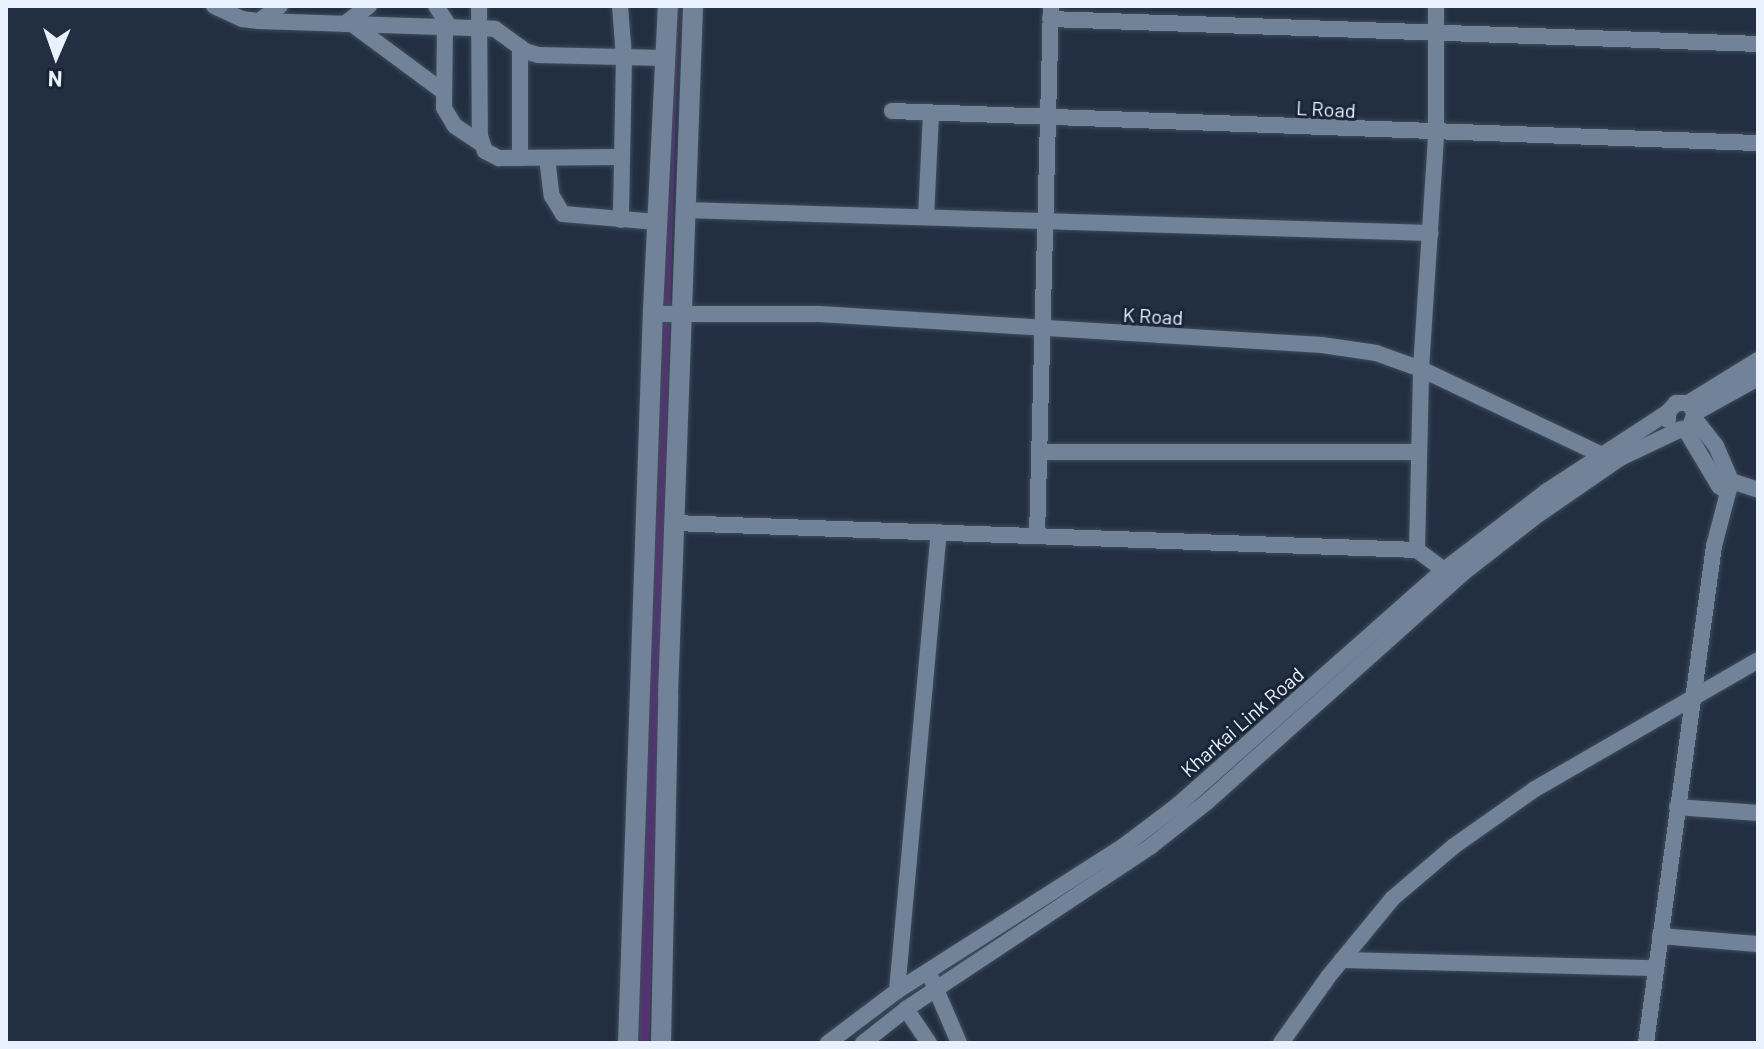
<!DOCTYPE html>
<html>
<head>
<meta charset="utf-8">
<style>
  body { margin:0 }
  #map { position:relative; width:1764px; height:1049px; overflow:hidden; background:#222f42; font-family:Barlow,sans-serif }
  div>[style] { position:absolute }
  .green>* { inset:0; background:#553173 }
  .roads { filter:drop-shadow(0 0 2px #3f4b5b) drop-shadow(0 0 2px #3f4b5b) }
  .minor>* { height:16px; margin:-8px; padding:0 8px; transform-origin:8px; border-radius:8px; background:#728298 }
  .tertiary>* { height:20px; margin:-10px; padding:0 10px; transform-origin:10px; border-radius:10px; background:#728298 }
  span { translate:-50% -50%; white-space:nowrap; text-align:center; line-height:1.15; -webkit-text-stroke:6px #182537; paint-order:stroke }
  .street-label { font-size:20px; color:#e8f1fd }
  .frame { position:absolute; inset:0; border:8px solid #e8f1fd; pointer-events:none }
  .north { position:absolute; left:16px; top:16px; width:80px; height:80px; -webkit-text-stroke:6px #182537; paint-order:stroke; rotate:182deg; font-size:22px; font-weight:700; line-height:32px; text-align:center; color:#e8f1fd }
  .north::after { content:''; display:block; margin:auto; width:28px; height:36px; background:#e8f1fd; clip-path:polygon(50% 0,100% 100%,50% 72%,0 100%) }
</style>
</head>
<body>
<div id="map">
  <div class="green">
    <i style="clip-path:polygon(671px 6px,679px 6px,649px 1043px,637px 1043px)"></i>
  </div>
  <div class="roads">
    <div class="minor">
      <i style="left:214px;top:6px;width:31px;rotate:25deg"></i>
      <i style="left:242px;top:19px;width:17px;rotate:7deg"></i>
      <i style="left:259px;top:21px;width:236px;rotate:1.9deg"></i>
      <i style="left:495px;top:29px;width:37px;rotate:36deg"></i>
      <i style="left:525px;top:51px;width:14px;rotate:17deg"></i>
      <i style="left:538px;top:55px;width:127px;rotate:1.4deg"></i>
      <i style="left:436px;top:6px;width:24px;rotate:57deg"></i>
      <i style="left:479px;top:6px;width:130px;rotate:89.6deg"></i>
      <i style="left:480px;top:136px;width:16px;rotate:72deg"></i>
      <i style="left:485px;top:151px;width:16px;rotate:27deg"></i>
      <i style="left:499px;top:158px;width:123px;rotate:-0.5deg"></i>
      <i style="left:620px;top:6px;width:51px;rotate:85.5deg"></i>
      <i style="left:624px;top:57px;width:163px;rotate:91.1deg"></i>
      <i style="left:1050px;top:19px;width:708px;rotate:2.02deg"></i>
      <i style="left:259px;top:21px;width:26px;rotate:-36deg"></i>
      <i style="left:344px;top:24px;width:31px;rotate:-36deg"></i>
      <i style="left:352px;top:24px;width:114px;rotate:36.5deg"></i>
      <i style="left:445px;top:26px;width:82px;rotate:90.7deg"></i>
      <i style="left:444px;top:108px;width:21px;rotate:59deg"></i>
      <i style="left:455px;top:126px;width:32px;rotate:34deg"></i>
      <i style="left:520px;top:47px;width:111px;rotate:90deg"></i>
      <i style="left:892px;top:111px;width:867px;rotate:2.12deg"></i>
      <i style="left:547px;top:158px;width:38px;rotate:83deg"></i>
      <i style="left:552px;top:196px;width:21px;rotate:59deg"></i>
      <i style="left:563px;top:214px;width:94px;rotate:4.9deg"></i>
      <i style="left:685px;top:210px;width:746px;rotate:1.77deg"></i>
      <i style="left:926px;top:216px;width:103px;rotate:-87.2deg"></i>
      <i style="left:653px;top:314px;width:166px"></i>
      <i style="left:819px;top:314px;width:504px;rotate:3.53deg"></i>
      <i style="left:1322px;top:345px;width:55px;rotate:8.4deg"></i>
      <i style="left:1376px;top:353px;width:48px;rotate:19.6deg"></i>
      <i style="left:1421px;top:369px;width:198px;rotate:25.4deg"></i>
      <i style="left:1688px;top:403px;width:82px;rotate:-31.6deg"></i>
      <i style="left:1668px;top:420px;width:8px;rotate:-90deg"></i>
      <i style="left:1668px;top:412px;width:12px;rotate:-48deg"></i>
      <i style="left:1676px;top:403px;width:12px"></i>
      <i style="left:1688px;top:403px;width:12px;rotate:55deg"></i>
      <i style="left:1690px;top:426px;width:14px;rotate:-69deg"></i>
      <i style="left:1695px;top:413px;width:72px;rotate:-29.1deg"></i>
      <i style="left:1685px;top:429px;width:66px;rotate:59.2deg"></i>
      <i style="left:1719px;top:486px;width:11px;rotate:34deg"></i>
      <i style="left:1039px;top:452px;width:380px"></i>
      <i style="left:1731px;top:481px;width:28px;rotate:18deg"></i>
      <i style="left:674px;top:523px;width:743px;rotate:2.08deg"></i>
      <i style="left:1417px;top:550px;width:44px;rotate:36.6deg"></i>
      <i style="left:1037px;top:536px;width:530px;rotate:-88.49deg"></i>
      <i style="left:1417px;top:550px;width:181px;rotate:-88.7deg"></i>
      <i style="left:1421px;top:369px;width:235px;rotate:-86.3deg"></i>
      <i style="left:1436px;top:134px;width:128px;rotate:-90deg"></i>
      <i style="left:1677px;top:807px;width:81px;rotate:4.2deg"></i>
      <i style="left:1660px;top:936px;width:98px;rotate:4.7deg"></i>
      <i style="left:1342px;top:960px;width:312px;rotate:1.5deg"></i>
      <i style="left:932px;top:980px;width:69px;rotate:66.8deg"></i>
      <i style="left:897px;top:991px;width:461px;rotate:-84.8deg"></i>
      <i style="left:906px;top:1009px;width:41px;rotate:55.9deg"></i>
      <i style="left:828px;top:1043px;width:86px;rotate:-37deg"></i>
      <i style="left:897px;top:991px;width:271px;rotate:-32.6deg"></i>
      <i style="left:1125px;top:845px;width:66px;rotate:-37deg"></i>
      <i style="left:1178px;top:805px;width:355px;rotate:-41.5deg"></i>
      <i style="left:1444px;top:570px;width:130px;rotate:-37.5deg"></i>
      <i style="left:1547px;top:491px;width:145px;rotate:-33.1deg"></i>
      <i style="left:863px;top:1043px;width:55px;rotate:-38.3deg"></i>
      <i style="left:906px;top:1009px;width:294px;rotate:-33.6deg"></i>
      <i style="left:1151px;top:846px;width:71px;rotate:-38.2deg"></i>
      <i style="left:1207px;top:802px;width:343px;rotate:-41.8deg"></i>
      <i style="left:1463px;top:573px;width:88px;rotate:-38deg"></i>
      <i style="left:1532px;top:519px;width:107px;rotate:-34.7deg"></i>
      <i style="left:1620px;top:458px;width:68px;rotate:-25.4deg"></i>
      <i style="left:1281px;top:1043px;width:81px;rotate:-54.5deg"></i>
      <i style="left:1328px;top:977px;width:102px;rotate:-50.6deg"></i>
      <i style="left:1393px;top:898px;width:80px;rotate:-40.4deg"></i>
      <i style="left:1454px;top:846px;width:99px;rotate:-35.1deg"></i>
      <i style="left:1535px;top:789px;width:258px;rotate:-30deg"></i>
      <i style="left:1646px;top:1043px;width:502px;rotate:-82.21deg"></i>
      <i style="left:1714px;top:546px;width:67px;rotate:-75.3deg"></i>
      <i style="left:1731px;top:481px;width:38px;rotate:-113deg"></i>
      <i style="left:1716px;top:446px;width:34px;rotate:-128deg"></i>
    </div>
    <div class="tertiary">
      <i style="left:628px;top:1043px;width:733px;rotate:-88.05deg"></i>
      <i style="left:653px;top:310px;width:304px;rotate:-87.2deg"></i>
      <i style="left:661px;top:1043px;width:348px;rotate:-88.8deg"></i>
      <i style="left:668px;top:695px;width:689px;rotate:-87.92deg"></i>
    </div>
  </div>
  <div class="street-label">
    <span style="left:1326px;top:109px;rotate:3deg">L Road</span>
    <span style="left:1153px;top:316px;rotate:3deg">K Road</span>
    <span style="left:1242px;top:722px;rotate:-41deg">Kharkai Link Road</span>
  </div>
  <div class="frame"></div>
  <div class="north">N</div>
</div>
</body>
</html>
